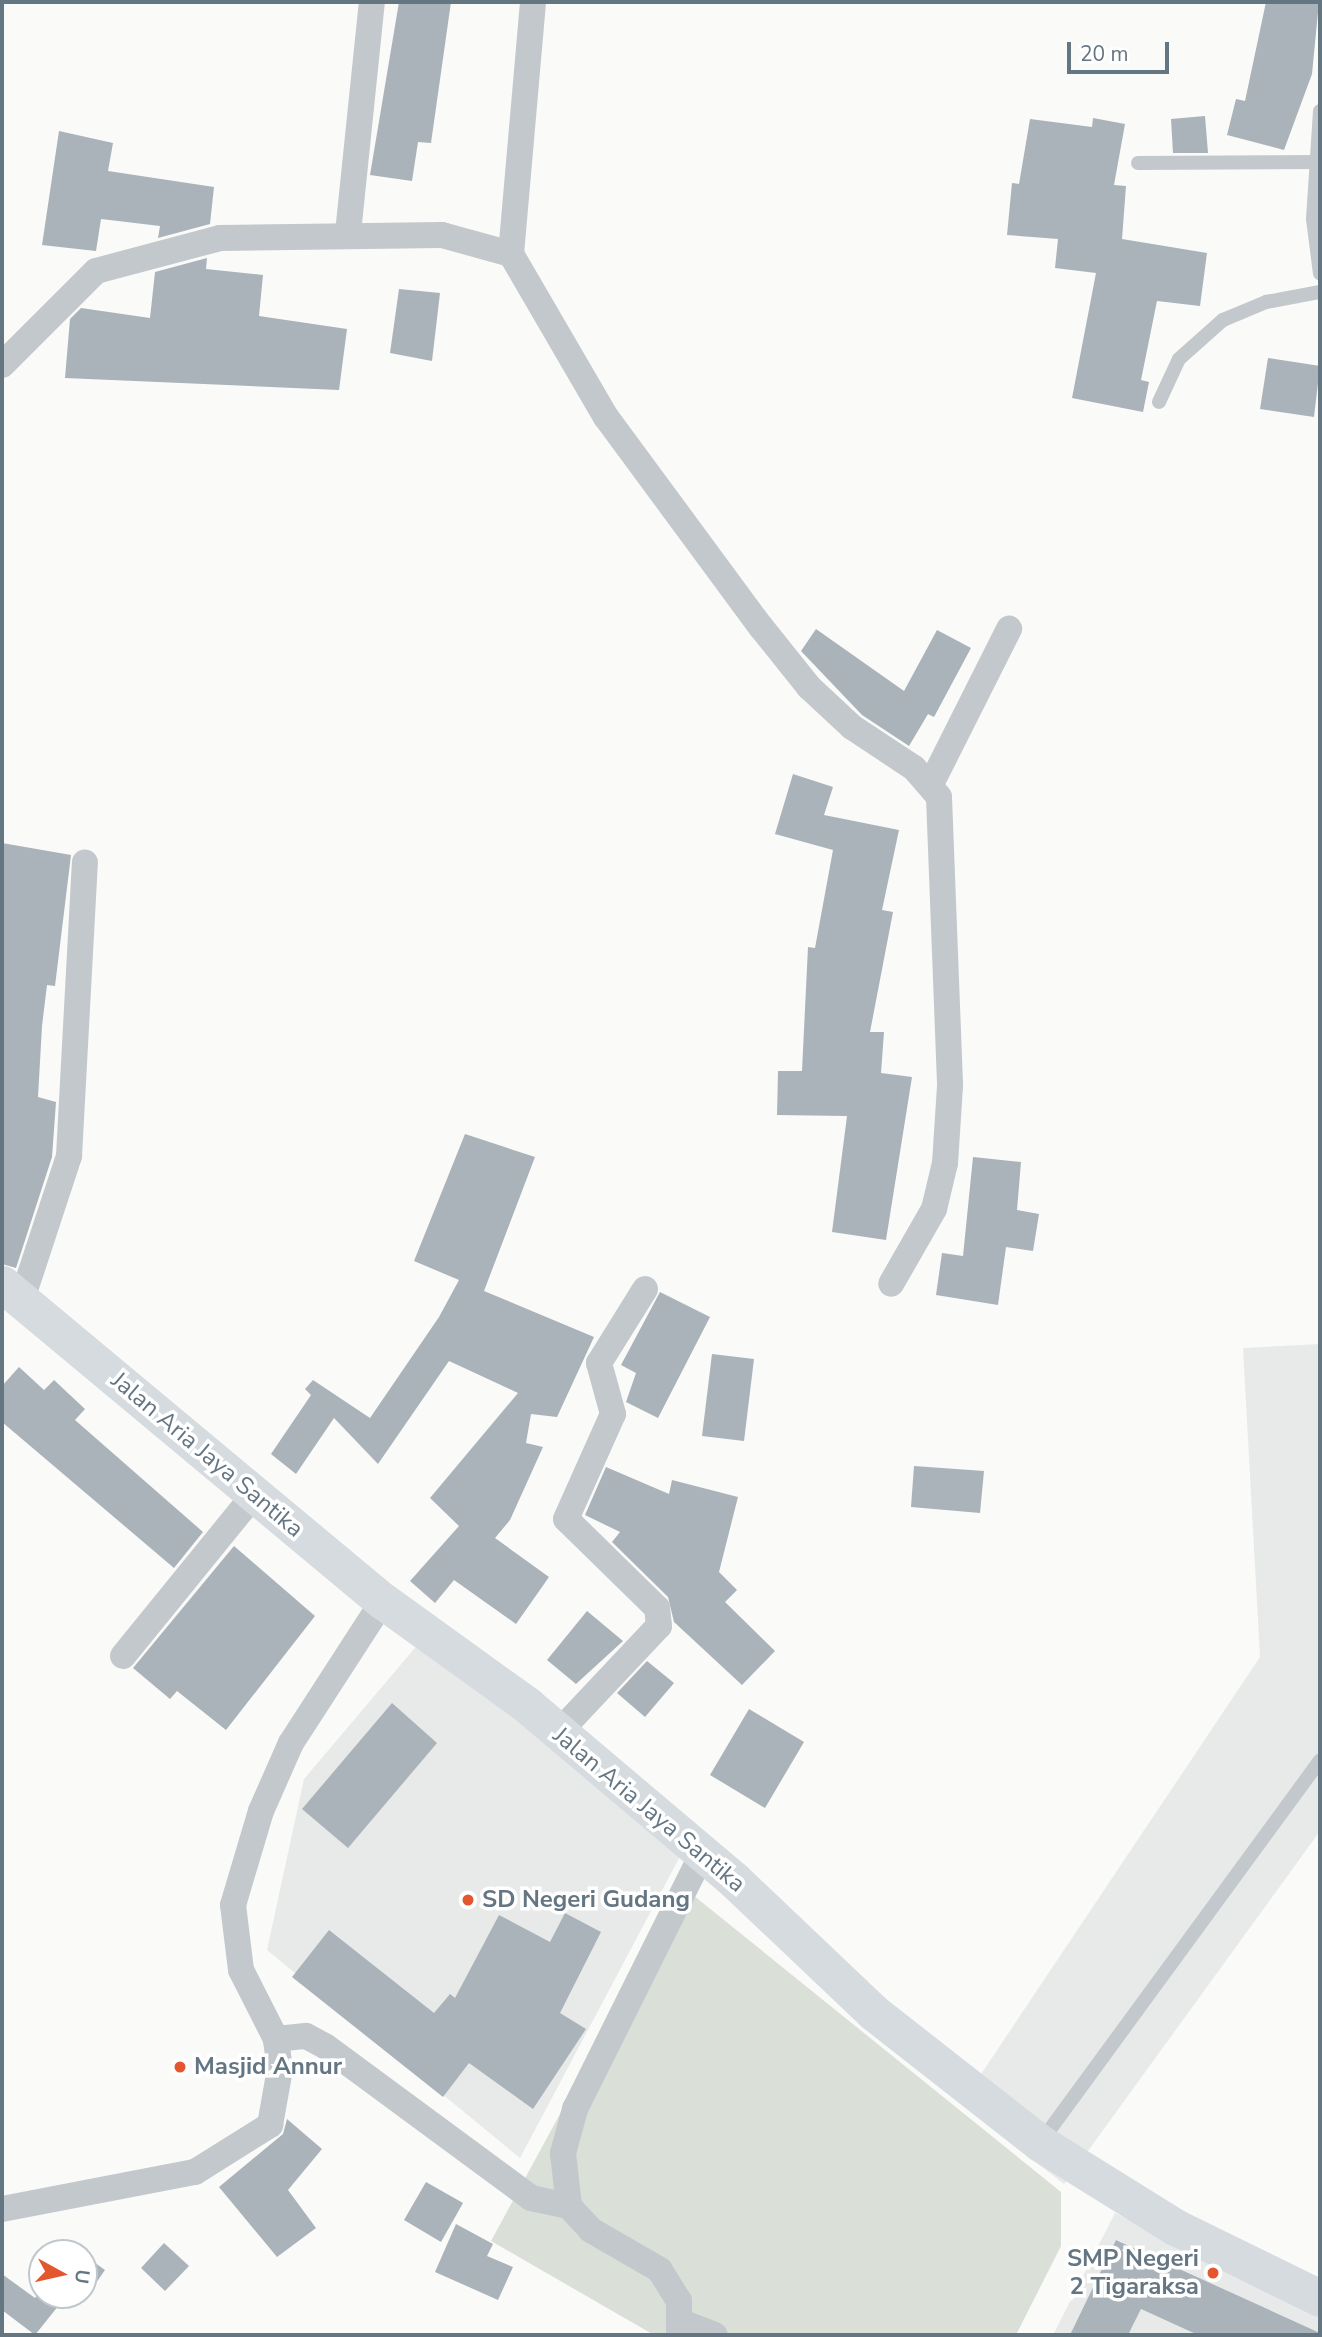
<!DOCTYPE html>
<html>
<head>
<meta charset="utf-8">
<style>
  body { margin:0 }
  #map { position:relative; width:1322px; height:2337px; overflow:hidden; background:#fafaf8; font-family:"Nunito Sans",sans-serif }
  div>[style] { position:absolute }
  .built>* { inset:0; background:#e8e9e9 }
  .green>* { inset:0; background:#dadfd7 }
  .building>* { inset:0; background:#aab3b9 }
  .lane>* { height:14px; margin:-7px; padding:0 7px; transform-origin:7px; border-radius:7px; background:#c3c8cc }
  .street>* { height:26px; margin:-13px; padding:0 13px; transform-origin:13px; border-radius:13px; background:#c3c8cc }
  .secondary>* { height:37px; margin:-18.5px; padding:0 18.5px; transform-origin:18.5px; border-radius:18.5px; background:#d6dbdf }
  .dots>* { width:19px; height:19px; translate:-50% -50%; box-sizing:border-box; border:4px solid #fff; border-radius:50% }
  span { translate:-50% -50%; white-space:nowrap; text-align:center; line-height:1.15; -webkit-text-stroke:7px #fff; paint-order:stroke }
  .street-label { font-size:24px; color:#657683 }
  .poi-label { font-size:24px; color:#657683; font-weight:700 }
  .left { translate:0 -50%; text-align:left }
  .right { translate:-100% -50%; text-align:right }
  .frame { position:absolute; inset:0; border:4px solid #657683; pointer-events:none }
  .north { position:absolute; left:28px; top:2239px; width:70px; height:70px; box-sizing:border-box; background:#fff; border:2px solid #c1c8cd; border-radius:50%; rotate:98deg; font-size:19px; font-weight:700; line-height:28px; text-align:center; color:#657683 }
  .north::after { content:''; display:block; margin:auto; width:24px; height:32px; background:#e4572e; clip-path:polygon(50% 0,100% 100%,50% 72%,0 100%) }
  .scale { position:absolute; left:1067px; top:42px; width:102px; height:32px; box-sizing:border-box; border:4px solid #657683; border-top:0; padding-left:9px; font-size:21px; line-height:24px; white-space:nowrap; color:#657683; -webkit-text-stroke:5px #fff; paint-order:stroke }
</style>
</head>
<body>
<div id="map">
  <div class="built">
    <i style="clip-path:polygon(1320px 1344px,1320px 1831px,1064px 2184px,961px 2104px,1260px 1657px,1243px 1348px)"></i>
    <i style="clip-path:polygon(425px 1636px,684px 1849px,520px 2158px,267px 1950px,304px 1779px)"></i>
    <i style="clip-path:polygon(1115px 2213px,1320px 2315px,1320px 2333px,1117px 2240px,1085px 2307px,1131px 2329px,1141px 2309px,1198px 2335px,1053px 2335px)"></i>
  </div>
  <div class="green">
    <i style="clip-path:polygon(683px 1887px,1061px 2192px,1061px 2246px,1016px 2335px,654px 2335px,491px 2241px)"></i>
  </div>
  <div class="building">
    <i style="clip-path:polygon(399px 2px,451px 2px,431px 143px,418px 142px,412px 181px,370px 175px)"></i>
    <i style="clip-path:polygon(1266px 2px,1319px 2px,1312px 74px,1284px 150px,1227px 135px,1236px 99px,1245px 101px)"></i>
    <i style="clip-path:polygon(1205px 116px,1208px 153px,1173px 153px,1171px 119px)"></i>
    <i style="clip-path:polygon(1093px 118px,1125px 124px,1114px 185px,1126px 186px,1122px 239px,1207px 253px,1200px 306px,1157px 301px,1141px 380px,1149px 382px,1143px 412px,1072px 398px,1096px 273px,1055px 268px,1058px 239px,1007px 235px,1012px 183px,1019px 184px,1030px 119px,1092px 127px)"></i>
    <i style="clip-path:polygon(59px 131px,113px 143px,108px 171px,214px 187px,210px 224px,158px 238px,160px 226px,101px 219px,96px 251px,42px 245px)"></i>
    <i style="clip-path:polygon(207px 258px,206px 269px,263px 275px,259px 316px,347px 329px,339px 390px,65px 378px,70px 319px,81px 308px,150px 318px,155px 272px)"></i>
    <i style="clip-path:polygon(399px 289px,440px 293px,432px 361px,390px 353px)"></i>
    <i style="clip-path:polygon(1268px 358px,1320px 366px,1314px 417px,1260px 409px)"></i>
    <i style="clip-path:polygon(816px 629px,904px 691px,937px 630px,971px 648px,934px 717px,928px 714px,909px 746px,862px 715px,801px 651px)"></i>
    <i style="clip-path:polygon(793px 774px,833px 787px,824px 815px,899px 830px,882px 910px,893px 912px,870px 1032px,884px 1032px,881px 1073px,912px 1077px,886px 1240px,832px 1232px,847px 1116px,777px 1115px,778px 1071px,802px 1071px,808px 947px,815px 948px,833px 850px,775px 834px)"></i>
    <i style="clip-path:polygon(2px 843px,71px 855px,55px 986px,47px 985px,42px 1026px,38px 1097px,56px 1102px,52px 1157px,16px 1268px,2px 1264px)"></i>
    <i style="clip-path:polygon(465px 1134px,535px 1157px,484px 1291px,594px 1337px,557px 1417px,531px 1414px,526px 1443px,543px 1447px,510px 1520px,495px 1538px,549px 1577px,516px 1624px,454px 1580px,435px 1603px,410px 1581px,459px 1526px,430px 1498px,518px 1393px,449px 1361px,378px 1464px,334px 1418px,296px 1474px,271px 1454px,311px 1395px,305px 1389px,313px 1380px,370px 1418px,439px 1317px,459px 1280px,414px 1261px)"></i>
    <i style="clip-path:polygon(973px 1157px,1021px 1162px,1017px 1210px,1039px 1214px,1033px 1251px,1006px 1247px,998px 1305px,936px 1295px,942px 1253px,963px 1256px)"></i>
    <i style="clip-path:polygon(660px 1292px,710px 1317px,658px 1418px,626px 1402px,636px 1373px,621px 1365px)"></i>
    <i style="clip-path:polygon(712px 1354px,754px 1359px,744px 1441px,702px 1436px)"></i>
    <i style="clip-path:polygon(19px 1367px,44px 1390px,54px 1380px,85px 1409px,75px 1420px,203px 1532px,174px 1568px,2px 1422px,2px 1386px)"></i>
    <i style="clip-path:polygon(914px 1466px,984px 1471px,980px 1513px,911px 1507px)"></i>
    <i style="clip-path:polygon(606px 1467px,669px 1494px,672px 1480px,738px 1497px,719px 1572px,737px 1590px,725px 1602px,775px 1651px,742px 1685px,674px 1622px,668px 1597px,612px 1542px,620px 1532px,585px 1515px)"></i>
    <i style="clip-path:polygon(234px 1546px,315px 1616px,226px 1730px,177px 1691px,170px 1699px,133px 1668px)"></i>
    <i style="clip-path:polygon(587px 1611px,623px 1641px,576px 1684px,547px 1660px)"></i>
    <i style="clip-path:polygon(647px 1661px,674px 1683px,645px 1717px,617px 1693px)"></i>
    <i style="clip-path:polygon(392px 1703px,437px 1743px,348px 1848px,302px 1809px)"></i>
    <i style="clip-path:polygon(749px 1709px,804px 1742px,765px 1808px,710px 1775px)"></i>
    <i style="clip-path:polygon(565px 1913px,601px 1932px,560px 2013px,586px 2029px,533px 2109px,469px 2063px,443px 2097px,292px 1977px,329px 1930px,434px 2013px,450px 1994px,455px 1998px,499px 1915px,550px 1942px)"></i>
    <i style="clip-path:polygon(287px 2119px,322px 2149px,288px 2190px,316px 2228px,277px 2257px,219px 2187px,283px 2134px)"></i>
    <i style="clip-path:polygon(426px 2182px,463px 2203px,441px 2242px,404px 2220px)"></i>
    <i style="clip-path:polygon(456px 2224px,493px 2244px,487px 2256px,513px 2267px,498px 2300px,435px 2272px)"></i>
    <i style="clip-path:polygon(1116px 2240px,1320px 2333px,1320px 2335px,1198px 2335px,1141px 2309px,1128px 2335px,1070px 2335px)"></i>
    <i style="clip-path:polygon(164px 2243px,189px 2266px,165px 2291px,141px 2268px)"></i>
    <i style="clip-path:polygon(84px 2255px,105px 2270px,89px 2293px,84px 2289px)"></i>
    <i style="clip-path:polygon(2px 2274px,35px 2298px,42px 2289px,42px 2295px,67px 2295px,35px 2335px,2px 2310px)"></i>
  </div>
  <div class="lane">
    <i style="left:1320px;top:111px;width:108px;rotate:93.7deg"></i>
    <i style="left:1313px;top:219px;width:55px;rotate:82.7deg"></i>
    <i style="left:1138px;top:163px;width:179px;rotate:-0.3deg"></i>
    <i style="left:1159px;top:402px;width:47px;rotate:-65.1deg"></i>
    <i style="left:1179px;top:359px;width:59px;rotate:-41.6deg"></i>
    <i style="left:1223px;top:320px;width:47px;rotate:-22.7deg"></i>
    <i style="left:1266px;top:302px;width:55px;rotate:-10.5deg"></i>
    <i style="left:1040px;top:2143px;width:474px;rotate:-53.8deg"></i>
  </div>
  <div class="street">
    <i style="left:348px;top:233px;width:232px;rotate:-84.1deg"></i>
    <i style="left:511px;top:254px;width:253px;rotate:-85deg"></i>
    <i style="left:2px;top:365px;width:133px;rotate:-45deg"></i>
    <i style="left:96px;top:271px;width:128px;rotate:-14.9deg"></i>
    <i style="left:220px;top:238px;width:222px;rotate:-0.8deg"></i>
    <i style="left:442px;top:235px;width:72px;rotate:15.4deg"></i>
    <i style="left:511px;top:254px;width:189px;rotate:59.8deg"></i>
    <i style="left:606px;top:417px;width:261px;rotate:53.6deg"></i>
    <i style="left:761px;top:627px;width:77px;rotate:51.3deg"></i>
    <i style="left:809px;top:687px;width:59px;rotate:42.9deg"></i>
    <i style="left:852px;top:727px;width:74px;rotate:33.5deg"></i>
    <i style="left:914px;top:768px;width:38px;rotate:49deg"></i>
    <i style="left:939px;top:797px;width:289px;rotate:87.8deg"></i>
    <i style="left:950px;top:1086px;width:77px;rotate:93.7deg"></i>
    <i style="left:945px;top:1163px;width:47px;rotate:103.4deg"></i>
    <i style="left:934px;top:1209px;width:86px;rotate:119.8deg"></i>
    <i style="left:931px;top:784px;width:174px;rotate:-63.3deg"></i>
    <i style="left:22px;top:1299px;width:151px;rotate:-71.8deg"></i>
    <i style="left:69px;top:1156px;width:294px;rotate:-86.9deg"></i>
    <i style="left:123px;top:1656px;width:206px;rotate:-50.9deg"></i>
    <i style="left:558px;top:1733px;width:147px;rotate:-46.7deg"></i>
    <i style="left:659px;top:1626px;width:18px;rotate:-96deg"></i>
    <i style="left:657px;top:1608px;width:127px;rotate:-135.6deg"></i>
    <i style="left:566px;top:1519px;width:115px;rotate:-65.9deg"></i>
    <i style="left:613px;top:1414px;width:53px;rotate:-105.4deg"></i>
    <i style="left:599px;top:1363px;width:87px;rotate:-58.1deg"></i>
    <i style="left:276px;top:2039px;width:30px;rotate:-6deg"></i>
    <i style="left:306px;top:2036px;width:21px;rotate:28deg"></i>
    <i style="left:325px;top:2046px;width:256px;rotate:36.4deg"></i>
    <i style="left:531px;top:2198px;width:39px;rotate:12deg"></i>
    <i style="left:2px;top:2209px;width:197px;rotate:-10.9deg"></i>
    <i style="left:195px;top:2172px;width:89px;rotate:-32.1deg"></i>
    <i style="left:270px;top:2125px;width:57px;rotate:-79.9deg"></i>
    <i style="left:280px;top:2069px;width:30px;rotate:-98deg"></i>
    <i style="left:276px;top:2039px;width:77px;rotate:-116.9deg"></i>
    <i style="left:241px;top:1970px;width:65px;rotate:-97deg"></i>
    <i style="left:233px;top:1905px;width:98px;rotate:-73.4deg"></i>
    <i style="left:261px;top:1811px;width:74px;rotate:-66.2deg"></i>
    <i style="left:291px;top:1743px;width:169px;rotate:-57.1deg"></i>
    <i style="left:681px;top:2322px;width:36px;rotate:21deg"></i>
    <i style="left:679px;top:2335px;width:34px;rotate:-90deg"></i>
    <i style="left:679px;top:2301px;width:36px;rotate:-122deg"></i>
    <i style="left:660px;top:2270px;width:80px;rotate:-149.9deg"></i>
    <i style="left:591px;top:2230px;width:33px;rotate:-133deg"></i>
    <i style="left:569px;top:2206px;width:53px;rotate:-96.5deg"></i>
    <i style="left:563px;top:2153px;width:46px;rotate:-74.7deg"></i>
    <i style="left:575px;top:2109px;width:285px;rotate:-63.5deg"></i>
  </div>
  <div class="secondary">
    <i style="left:2px;top:1284px;width:496px;rotate:39.8deg"></i>
    <i style="left:383px;top:1601px;width:178px;rotate:35.8deg"></i>
    <i style="left:527px;top:1705px;width:271px;rotate:40.2deg"></i>
    <i style="left:734px;top:1880px;width:192px;rotate:43.5deg"></i>
    <i style="left:873px;top:2012px;width:212px;rotate:38.1deg"></i>
    <i style="left:1040px;top:2143px;width:159px;rotate:31.9deg"></i>
    <i style="left:1175px;top:2227px;width:161px;rotate:26.1deg"></i>
  </div>
  <div class="dots">
    <i style="left:468px;top:1900px;background:#e4572e"></i>
    <i style="left:180px;top:2067px;background:#e4572e"></i>
    <i style="left:1213px;top:2273px;background:#e4572e"></i>
  </div>
  <div class="street-label">
    <span style="left:207px;top:1455px;rotate:40deg">Jalan Aria Jaya Santika</span>
    <span style="left:649px;top:1810px;rotate:40deg">Jalan Aria Jaya Santika</span>
  </div>
  <div class="poi-label">
    <span class="left" style="left:482px;top:1900px">SD Negeri Gudang</span>
    <span class="left" style="left:194px;top:2067px">Masjid Annur</span>
    <span class="right" style="left:1199px;top:2273px">SMP Negeri<br>2 Tigaraksa</span>
  </div>
  <div class="frame"></div>
  <div class="north">U</div>
  <div class="scale">20 m</div>
</div>
</body>
</html>
